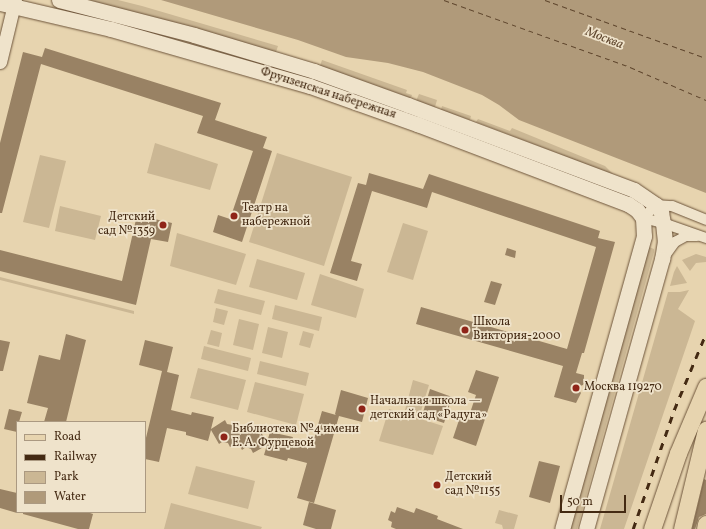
<!DOCTYPE html>
<html>
<head>
<meta charset="utf-8">
<style>
  body { margin:0 }
  #map { position:relative; width:706px; height:529px; overflow:hidden; background:#e7d4af; font-family:Vollkorn,serif }
  div>[style] { position:absolute }
  .green>* { inset:0; background:#cbb794 }
  .water>* { inset:0; background:#b09a7a }
  .ferry>* { height:1px; margin-top:-0.5px; transform-origin:0; background:repeating-linear-gradient(90deg,#5f462d 0 5px,transparent 0 9px) }
  .building>* { inset:0; background:#998264 }
  .roads { filter:drop-shadow(0 0 1px #6d543a) drop-shadow(0 0 1px #6d543a) }
  .minor>* { height:10px; margin:-5px; padding:0 5px; transform-origin:5px; border-radius:5px; background:#efe3cb }
  .tertiary>* { height:13px; margin:-6.5px; padding:0 6.5px; transform-origin:6.5px; border-radius:6.5px; background:#efe3cb }
  .secondary>* { height:15px; margin:-7.5px; padding:0 7.5px; transform-origin:7.5px; border-radius:7.5px; background:#efe3cb }
  .primary>* { height:17px; margin:-8.5px; padding:0 8.5px; transform-origin:8.5px; border-radius:8.5px; background:#e7d4af }
  .rail>* { height:2.5px; margin-top:-1.25px; transform-origin:0; background:repeating-linear-gradient(90deg,#442a13 0 7px,transparent 0 14px) }
  .dots>* { width:11px; height:11px; translate:-50% -50%; box-sizing:border-box; border:2px solid #efe3cb; border-radius:50% }
  span { translate:-50% -50%; white-space:nowrap; text-align:center; line-height:1.15; -webkit-text-stroke:3.5px #efe3cb; paint-order:stroke }
  .street-label { font-size:12px; color:#442a13 }
  .poi-label { font-size:12px; color:#442a13 }
  .left { translate:0 -50%; text-align:left }
  .right { translate:-100% -50%; text-align:right }
  .water-label { font-size:13px; color:#5f462d; font-style:italic }
  .legend { position:absolute; left:16px; top:421px; width:130px; height:92px; box-sizing:border-box; background:#efe3cb; border:1px solid #ab9981; margin:0; padding:5px 7px; list-style:none; font-size:12px; color:#442a13 }
  .legend li { display:flex; align-items:center; gap:8px; height:20px }
  .legend b { width:20px; border:1px solid #ab9981 }
  .scale { position:absolute; left:560px; top:495px; width:66px; height:18px; box-sizing:border-box; border:2px solid #442a13; border-top:0; padding-left:5px; font-size:12px; line-height:14px; white-space:nowrap; color:#442a13; -webkit-text-stroke:3px #efe3cb; paint-order:stroke }
</style>
</head>
<body>
<div id="map">
  <div class="green">
    <i style="clip-path:polygon(89px 0,118px 0,142px 6px,278px 46px,276px 52px)"></i>
    <i style="clip-path:polygon(322px 60px,407px 90px,406px 93px,412px 95px,411px 98px,320px 66px)"></i>
    <i style="clip-path:polygon(419px 94px,437px 100px,435px 107px,416px 101px)"></i>
    <i style="clip-path:polygon(442px 106px,471px 116px,470px 120px,441px 110px)"></i>
    <i style="clip-path:polygon(478px 119px,510px 131px,512px 128px,605px 166px,614px 175px,476px 122px)"></i>
    <i style="clip-path:polygon(155px 143px,218px 164px,210px 190px,147px 173px)"></i>
    <i style="clip-path:polygon(277px 153px,352px 177px,324px 266px,249px 242px)"></i>
    <i style="clip-path:polygon(40px 155px,66px 161px,49px 228px,23px 222px)"></i>
    <i style="clip-path:polygon(60px 206px,101px 216px,95px 240px,55px 231px)"></i>
    <i style="clip-path:polygon(403px 223px,428px 231px,413px 280px,387px 272px)"></i>
    <i style="clip-path:polygon(177px 233px,246px 254px,236px 285px,170px 266px)"></i>
    <i style="clip-path:polygon(649px 247px,654px 249px,654px 252px,577px 529px,568px 529px,647px 250px)"></i>
    <i style="clip-path:polygon(696px 254px,706px 257px,706px 262px,696px 263px,690px 271px,682px 260px)"></i>
    <i style="clip-path:polygon(257px 259px,305px 273px,297px 300px,249px 287px)"></i>
    <i style="clip-path:polygon(677px 266px,687px 283px,670px 286px,674px 272px)"></i>
    <i style="clip-path:polygon(320px 274px,364px 289px,356px 318px,311px 305px)"></i>
    <i style="clip-path:polygon(0 277px,134px 311px,134px 314px,0 280px)"></i>
    <i style="clip-path:polygon(218px 289px,265px 301px,261px 315px,214px 303px)"></i>
    <i style="clip-path:polygon(689px 290px,678px 309px,695px 321px,624px 529px,600px 529px,668px 292px,680px 292px)"></i>
    <i style="clip-path:polygon(275px 305px,322px 317px,319px 331px,272px 319px)"></i>
    <i style="clip-path:polygon(216px 308px,228px 311px,224px 325px,213px 322px)"></i>
    <i style="clip-path:polygon(239px 319px,259px 324px,253px 350px,233px 345px)"></i>
    <i style="clip-path:polygon(268px 327px,288px 332px,282px 358px,262px 353px)"></i>
    <i style="clip-path:polygon(211px 330px,222px 333px,219px 347px,207px 344px)"></i>
    <i style="clip-path:polygon(303px 331px,314px 334px,310px 348px,299px 345px)"></i>
    <i style="clip-path:polygon(204px 346px,251px 358px,248px 371px,201px 359px)"></i>
    <i style="clip-path:polygon(260px 361px,309px 373px,306px 386px,257px 374px)"></i>
    <i style="clip-path:polygon(198px 368px,246px 380px,238px 410px,190px 398px)"></i>
    <i style="clip-path:polygon(413px 380px,429px 385px,420px 414px,405px 410px)"></i>
    <i style="clip-path:polygon(255px 382px,304px 394px,296px 425px,247px 412px)"></i>
    <i style="clip-path:polygon(389px 409px,443px 426px,433px 455px,379px 441px)"></i>
    <i style="clip-path:polygon(196px 466px,255px 481px,248px 509px,188px 494px)"></i>
    <i style="clip-path:polygon(171px 503px,262px 527px,261px 529px,164px 529px)"></i>
    <i style="clip-path:polygon(499px 510px,518px 515px,514px 529px,503px 529px,502px 525px,495px 523px)"></i>
  </div>
  <div class="water">
    <i style="clip-path:polygon(161px 0,706px 0,706px 193px,519px 120px,499px 105px,482px 95px,423px 72px,388px 63px,346px 57px,298px 40px)"></i>
  </div>
  <div class="ferry">
    <i style="left:444px;top:0;width:198px;rotate:19.8deg"></i>
    <i style="left:630px;top:67px;width:83px;rotate:23.5deg"></i>
    <i style="left:545px;top:0;width:171px;rotate:19.8deg"></i>
  </div>
  <div class="building">
    <i style="clip-path:polygon(45px 48px,221px 103px,215px 120px,267px 137px,263px 148px,272px 151px,242px 242px,213px 232px,218px 215px,230px 219px,253px 151px,197px 133px,203px 116px,41px 64px,2px 213px,0 213px,0 143px,23px 52px,42px 57px)"></i>
    <i style="clip-path:polygon(369px 173px,423px 189px,429px 174px,600px 231px,598px 238px,615px 242px,584px 353px,582px 353px,576px 373px,584px 375px,584px 381px,583px 385px,577px 387px,581px 393px,576px 403px,554px 397px,563px 366px,416px 324px,421px 307px,567px 349px,596px 247px,432px 192px,427px 208px,372px 191px,351px 261px,362px 264px,357px 281px,330px 273px,358px 183px,366px 185px)"></i>
    <i style="clip-path:polygon(137px 215px,172px 223px,168px 242px,151px 239px,136px 305px,0 271px,0 250px,122px 281px)"></i>
    <i style="clip-path:polygon(507px 248px,516px 251px,515px 258px,505px 255px)"></i>
    <i style="clip-path:polygon(491px 281px,502px 284px,495px 305px,484px 302px)"></i>
    <i style="clip-path:polygon(66px 334px,86px 340px,66px 422px,44px 422px,48px 408px,27px 403px,39px 355px,60px 360px)"></i>
    <i style="clip-path:polygon(0 340px,10px 342px,3px 371px,0 371px)"></i>
    <i style="clip-path:polygon(145px 340px,173px 347px,167px 372px,179px 375px,171px 410px,191px 415px,192px 412px,214px 417px,211px 429px,225px 420px,227px 424px,233px 425px,236px 423px,238px 427px,244px 428px,248px 426px,250px 430px,256px 431px,259px 429px,267px 442px,270px 432px,293px 437px,292px 440px,312px 446px,322px 411px,336px 415px,335px 414px,341px 390px,368px 398px,362px 422px,339px 416px,314px 503px,297px 498px,307px 463px,288px 458px,287px 461px,264px 455px,267px 445px,253px 453px,251px 449px,246px 447px,242px 450px,240px 446px,234px 445px,230px 447px,228px 443px,222px 442px,219px 444px,211px 430px,208px 441px,186px 435px,186px 432px,167px 428px,159px 462px,145px 459px,145px 442px,162px 371px,139px 365px)"></i>
    <i style="clip-path:polygon(476px 370px,499px 377px,476px 446px,453px 438px,460px 417px,468px 419px,476px 395px,468px 392px)"></i>
    <i style="clip-path:polygon(430px 389px,452px 397px,444px 423px,422px 416px)"></i>
    <i style="clip-path:polygon(9px 409px,22px 412px,19px 422px,17px 422px,17px 432px,4px 429px)"></i>
    <i style="clip-path:polygon(539px 461px,560px 466px,550px 503px,529px 497px)"></i>
    <i style="clip-path:polygon(704px 479px,706px 480px,706px 514px,699px 517px,695px 529px,692px 529px)"></i>
    <i style="clip-path:polygon(0 489px,17px 493px,17px 513px,0 508px)"></i>
    <i style="clip-path:polygon(309px 502px,336px 510px,331px 529px,316px 529px,303px 525px)"></i>
    <i style="clip-path:polygon(397px 507px,414px 513px,416px 508px,438px 516px,437px 519px,463px 529px,396px 529px,391px 527px,392px 522px,388px 520px,391px 511px,395px 513px)"></i>
    <i style="clip-path:polygon(23px 512px,87px 512px,93px 514px,89px 529px,78px 529px,23px 514px)"></i>
  </div>
  <div class="roads">
    <div class="minor">
      <i style="left:643px;top:218px;width:18px;rotate:-45deg"></i>
      <i style="left:656px;top:205px;width:16px;rotate:4deg"></i>
      <i style="left:672px;top:206px;width:37px;rotate:22deg"></i>
      <i style="left:643px;top:218px;width:21px;rotate:14deg"></i>
      <i style="left:663px;top:223px;width:46px;rotate:19.2deg"></i>
      <i style="left:664px;top:257px;width:19px;rotate:-54deg"></i>
      <i style="left:675px;top:242px;width:13px;rotate:-29deg"></i>
      <i style="left:686px;top:236px;width:11px"></i>
    </div>
    <div class="tertiary">
      <i style="left:0;top:62px;width:64px;rotate:-76.4deg"></i>
    </div>
    <div class="secondary">
      <i style="left:59px;top:0;width:139px;rotate:14.5deg"></i>
      <i style="left:194px;top:35px;width:125px;rotate:16.7deg"></i>
      <i style="left:314px;top:71px;width:100px;rotate:19.9deg"></i>
      <i style="left:408px;top:105px;width:241px;rotate:20.6deg"></i>
      <i style="left:634px;top:190px;width:27px;rotate:34deg"></i>
      <i style="left:656px;top:205px;width:9px;rotate:54deg"></i>
      <i style="left:661px;top:212px;width:11px;rotate:80deg"></i>
      <i style="left:663px;top:223px;width:18px;rotate:84deg"></i>
      <i style="left:665px;top:241px;width:18px;rotate:99deg"></i>
      <i style="left:662px;top:259px;width:280px;rotate:105.7deg"></i>
      <i style="left:0;top:3px;width:114px;rotate:13.2deg"></i>
      <i style="left:111px;top:29px;width:207px;rotate:16deg"></i>
      <i style="left:310px;top:86px;width:114px;rotate:19.6deg"></i>
      <i style="left:417px;top:124px;width:226px;rotate:20.8deg"></i>
      <i style="left:628px;top:204px;width:11px;rotate:34deg"></i>
      <i style="left:637px;top:210px;width:10px;rotate:53deg"></i>
      <i style="left:643px;top:218px;width:18px;rotate:87deg"></i>
      <i style="left:644px;top:236px;width:304px;rotate:105.6deg"></i>
    </div>
    <div class="primary">
      <i style="left:652px;top:529px;width:80px;rotate:-71.1deg"></i>
      <i style="left:678px;top:453px;width:72px;rotate:-67deg"></i>
      <i style="left:682px;top:529px;width:102px;rotate:-76.4deg"></i>
      <i style="left:705px;top:529px;width:5px;rotate:-79deg"></i>
    </div>
  </div>
  <div class="rail">
    <i style="left:633px;top:529px;width:126px;rotate:-71deg"></i>
    <i style="left:674px;top:410px;width:83px;rotate:-67.4deg"></i>
  </div>
  <div class="dots">
    <i style="left:234px;top:216px;background:#8f2418"></i>
    <i style="left:163px;top:225px;background:#8f2418"></i>
    <i style="left:465px;top:330px;background:#8f2418"></i>
    <i style="left:576px;top:388px;background:#8f2418"></i>
    <i style="left:362px;top:409px;background:#8f2418"></i>
    <i style="left:224px;top:437px;background:#8f2418"></i>
    <i style="left:437px;top:485px;background:#8f2418"></i>
  </div>
  <div class="street-label">
    <span style="left:328px;top:94px;rotate:18deg">Фрунзенская набережная</span>
  </div>
  <div class="poi-label">
    <span class="left" style="left:242px;top:216px">Театр на<br>набережной</span>
    <span class="right" style="left:155px;top:225px">Детский<br>сад №1359</span>
    <span class="left" style="left:473px;top:330px">Школа<br>Виктория-2000</span>
    <span class="left" style="left:584px;top:388px">Москва 119270</span>
    <span class="left" style="left:370px;top:409px">Начальная школа —<br>детский сад «Радуга»</span>
    <span class="left" style="left:232px;top:437px">Библиотека №4 имени<br>Е. А. Фурцевой</span>
    <span class="left" style="left:445px;top:485px">Детский<br>сад №1155</span>
  </div>
  <div class="water-label">
    <span style="left:604px;top:39px;rotate:21deg">Москва</span>
  </div>
  <ul class="legend">
  <li><b style="height:5px;background:#e7d4af"></b>Road</li>
  <li><b style="height:5px;background:#442a13"></b>Railway</li>
  <li><b style="height:11px;background:#cbb794"></b>Park</li>
  <li><b style="height:11px;background:#b09a7a"></b>Water</li>
  </ul>
  <div class="scale">50 m</div>
</div>
</body>
</html>
